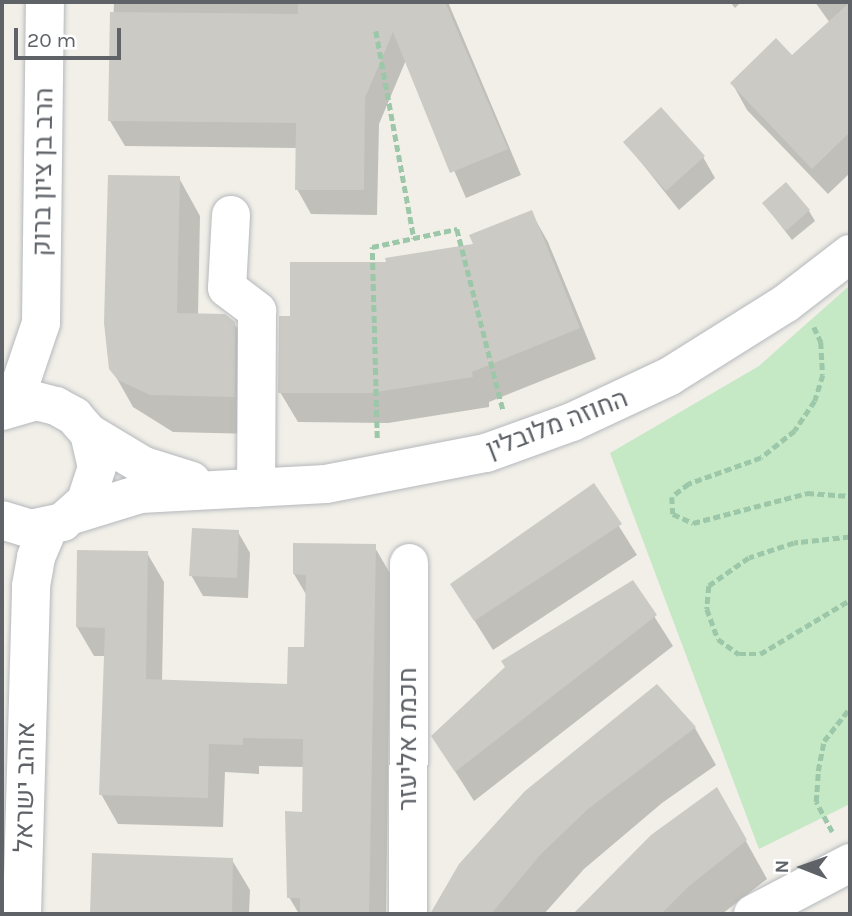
<!DOCTYPE html>
<html>
<head>
<meta charset="utf-8">
<style>
  body { margin:0 }
  #map { position:relative; width:852px; height:916px; overflow:hidden; background:#f1efe8; font-family:Karla,Heebo,sans-serif }
  div>[style] { position:absolute }
  .green>* { inset:0; background:#c5e8c5 }
  .shadow>* { inset:0; background:#0003 }
  .building>* { inset:0; background:#cccac5 }
  .path>* { height:4.5px; margin-top:-2.25px; transform-origin:0; background:repeating-linear-gradient(90deg,#9cc7a9 0 7px,transparent 0 10.5px) }
  .roads { filter:drop-shadow(0 0 2px #b5b8bc) drop-shadow(0 0 2px #b5b8bc) }
  .minor>* { height:38px; margin:-19px; padding:0 19px; transform-origin:19px; border-radius:19px; background:#fff }
  span { translate:-50% -50%; white-space:nowrap; text-align:center; line-height:1.15; -webkit-text-stroke:5px #fff; paint-order:stroke }
  .street-label { font-size:26px; color:#5f6368 }
  .frame { position:absolute; inset:0; border:4px solid #5f6368; pointer-events:none }
  .north { position:absolute; left:768px; top:832px; width:70px; height:70px; -webkit-text-stroke:5px #fff; paint-order:stroke; rotate:271deg; font-size:19px; font-weight:700; line-height:28px; text-align:center; color:#5f6368 }
  .north::after { content:''; display:block; margin:auto; width:24px; height:32px; background:#5f6368; clip-path:polygon(50% 0,100% 100%,50% 72%,0 100%) }
  .scale { position:absolute; left:14px; top:28px; width:107px; height:32px; box-sizing:border-box; border:4px solid #5f6368; border-top:0; padding-left:9px; font-size:21px; line-height:24px; white-space:nowrap; color:#5f6368; -webkit-text-stroke:5px #fff; paint-order:stroke }
</style>
</head>
<body>
<div id="map">
  <div class="green">
    <i style="clip-path:polygon(849px 286px,850px 804px,759px 849px,610px 453px,759px 366px)"></i>
  </div>
  <div class="shadow">
    <i style="clip-path:polygon(114px 2px,448px 2px,521px 175px,466px 198px,406px 60px,379px 124px,377px 215px,311px 214px,297px 189px,297px 148px,125px 146px,110px 121px)"></i>
    <i style="clip-path:polygon(730px 2px,741px 2px,735px 8px)"></i>
    <i style="clip-path:polygon(815px 2px,850px 2px,850px 173px,828px 194px,747px 110px,732px 83px,792px 58px,830px 23px)"></i>
    <i style="clip-path:polygon(625px 142px,703px 157px,715px 178px,679px 210px)"></i>
    <i style="clip-path:polygon(110px 176px,179px 178px,200px 216px,198px 315px,234px 323px,256px 361px,255px 434px,173px 432px,133px 407px,111px 368px,107px 350px)"></i>
    <i style="clip-path:polygon(764px 204px,809px 211px,815px 221px,792px 240px)"></i>
    <i style="clip-path:polygon(531px 212px,548px 242px,596px 359px,489px 402px,489px 407px,388px 423px,298px 422px,280px 392px,291px 318px,388px 264px,475px 245px)"></i>
    <i style="clip-path:polygon(593px 485px,637px 555px,493px 650px,452px 585px)"></i>
    <i style="clip-path:polygon(238px 532px,250px 553px,248px 598px,203px 596px,191px 575px)"></i>
    <i style="clip-path:polygon(374px 546px,391px 575px,386px 914px,299px 914px,289px 897px,303px 813px,304px 767px,259px 766px,259px 774px,225px 772px,223px 827px,118px 824px,101px 794px,105px 656px,94px 656px,77px 627px,147px 553px,164px 582px,162px 682px,289px 686px,306px 649px,307px 596px,294px 574px)"></i>
    <i style="clip-path:polygon(633px 583px,673px 646px,474px 801px,433px 737px)"></i>
    <i style="clip-path:polygon(657px 686px,695px 728px,716px 765px,662px 803px,584px 869px,544px 914px,431px 914px,461px 866px)"></i>
    <i style="clip-path:polygon(738px 827px,767px 879px,722px 914px,578px 914px,587px 902px)"></i>
    <i style="clip-path:polygon(94px 855px,232px 860px,250px 890px,249px 914px,92px 914px)"></i>
  </div>
  <div class="building">
    <i style="clip-path:polygon(298px 2px,445px 2px,508px 149px,450px 173px,393px 32px,365px 98px,364px 190px,295px 190px,296px 123px,108px 121px,110px 12px,298px 14px)"></i>
    <i style="clip-path:polygon(850px 2px,850px 132px,812px 169px,730px 83px,776px 38px,792px 55px)"></i>
    <i style="clip-path:polygon(661px 107px,705px 156px,666px 191px,623px 142px)"></i>
    <i style="clip-path:polygon(108px 175px,180px 176px,177px 313px,225px 314px,235px 322px,235px 397px,150px 395px,118px 380px,109px 369px,104px 323px)"></i>
    <i style="clip-path:polygon(786px 182px,810px 210px,786px 231px,762px 203px)"></i>
    <i style="clip-path:polygon(532px 210px,580px 328px,472px 372px,473px 377px,370px 393px,278px 393px,279px 316px,290px 316px,290px 262px,386px 262px,385px 258px,473px 244px,469px 235px)"></i>
    <i style="clip-path:polygon(594px 483px,622px 524px,474px 621px,450px 584px)"></i>
    <i style="clip-path:polygon(192px 528px,239px 530px,237px 578px,189px 576px)"></i>
    <i style="clip-path:polygon(293px 543px,376px 544px,369px 914px,300px 914px,300px 898px,287px 898px,285px 811px,302px 812px,303px 739px,243px 738px,243px 745px,209px 744px,208px 798px,99px 795px,105px 628px,76px 627px,77px 550px,148px 551px,146px 679px,287px 684px,288px 647px,304px 647px,306px 575px,293px 574px)"></i>
    <i style="clip-path:polygon(633px 580px,657px 615px,455px 772px,431px 736px,505px 667px,501px 661px)"></i>
    <i style="clip-path:polygon(657px 684px,696px 727px,588px 809px,540px 855px,491px 914px,430px 914px,459px 864px,525px 791px)"></i>
    <i style="clip-path:polygon(717px 787px,747px 840px,688px 887px,661px 914px,573px 914px,651px 835px)"></i>
    <i style="clip-path:polygon(92px 853px,233px 858px,232px 914px,90px 914px)"></i>
  </div>
  <div class="path">
    <i style="left:376px;top:31px;width:211px;rotate:79.6deg"></i>
    <i style="left:814px;top:327px;width:17px;rotate:65deg"></i>
    <i style="left:821px;top:342px;width:33px;rotate:87deg"></i>
    <i style="left:823px;top:375px;width:27px;rotate:107deg"></i>
    <i style="left:815px;top:401px;width:36px;rotate:124deg"></i>
    <i style="left:795px;top:431px;width:43px;rotate:141.5deg"></i>
    <i style="left:761px;top:458px;width:77px;rotate:160.1deg"></i>
    <i style="left:689px;top:484px;width:21px;rotate:143deg"></i>
    <i style="left:672px;top:497px;width:17px;rotate:87deg"></i>
    <i style="left:673px;top:514px;width:22px;rotate:24deg"></i>
    <i style="left:693px;top:523px;width:118px;rotate:-14.7deg"></i>
    <i style="left:807px;top:493px;width:43px;rotate:4deg"></i>
    <i style="left:377px;top:438px;width:191px;rotate:-91.5deg"></i>
    <i style="left:372px;top:247px;width:87px;rotate:-12deg"></i>
    <i style="left:457px;top:229px;width:186px;rotate:75.7deg"></i>
    <i style="left:850px;top:537px;width:56px;rotate:173.9deg"></i>
    <i style="left:794px;top:543px;width:47px;rotate:161.6deg"></i>
    <i style="left:749px;top:558px;width:49px;rotate:145deg"></i>
    <i style="left:709px;top:586px;width:23px;rotate:95deg"></i>
    <i style="left:707px;top:609px;width:32px;rotate:70deg"></i>
    <i style="left:718px;top:639px;width:26px;rotate:36deg"></i>
    <i style="left:739px;top:654px;width:21px"></i>
    <i style="left:760px;top:654px;width:105px;rotate:-31deg"></i>
    <i style="left:832px;top:832px;width:34px;rotate:-118deg"></i>
    <i style="left:816px;top:802px;width:31px;rotate:-86deg"></i>
    <i style="left:818px;top:771px;width:31px;rotate:-79deg"></i>
    <i style="left:824px;top:741px;width:42px;rotate:-51.8deg"></i>
  </div>
  <div class="roads">
    <div class="minor">
      <i style="left:231px;top:215px;width:73px;rotate:93.1deg"></i>
      <i style="left:227px;top:288px;width:38px;rotate:37deg"></i>
      <i style="left:257px;top:311px;width:177px;rotate:90.3deg"></i>
      <i style="left:2px;top:407px;width:31px;rotate:-53deg"></i>
      <i style="left:21px;top:382px;width:62px;rotate:-71.3deg"></i>
      <i style="left:41px;top:323px;width:321px;rotate:-89.3deg"></i>
      <i style="left:2px;top:411px;width:35px;rotate:-16deg"></i>
      <i style="left:36px;top:401px;width:21px;rotate:14deg"></i>
      <i style="left:56px;top:406px;width:21px;rotate:29deg"></i>
      <i style="left:74px;top:416px;width:23px;rotate:49deg"></i>
      <i style="left:89px;top:433px;width:35px;rotate:77deg"></i>
      <i style="left:97px;top:467px;width:36px;rotate:108deg"></i>
      <i style="left:86px;top:501px;width:31px;rotate:138deg"></i>
      <i style="left:63px;top:522px;width:33px;rotate:168deg"></i>
      <i style="left:31px;top:529px;width:30px;rotate:-163deg"></i>
      <i style="left:89px;top:433px;width:64px;rotate:31deg"></i>
      <i style="left:144px;top:466px;width:50px;rotate:17.4deg"></i>
      <i style="left:75px;top:514px;width:68px;rotate:-17.1deg"></i>
      <i style="left:140px;top:494px;width:186px;rotate:-3.1deg"></i>
      <i style="left:326px;top:484px;width:163px;rotate:-11deg"></i>
      <i style="left:486px;top:453px;width:91px;rotate:-19.8deg"></i>
      <i style="left:572px;top:422px;width:108px;rotate:-25.1deg"></i>
      <i style="left:670px;top:376px;width:136px;rotate:-32.1deg"></i>
      <i style="left:785px;top:304px;width:82px;rotate:-37.6deg"></i>
      <i style="left:22px;top:914px;width:328px;rotate:-88.4deg"></i>
      <i style="left:31px;top:586px;width:29px;rotate:-80deg"></i>
      <i style="left:36px;top:557px;width:33px;rotate:-67deg"></i>
      <i style="left:408px;top:914px;width:351px;rotate:-89.8deg"></i>
      <i style="left:753px;top:914px;width:110px;rotate:-27.7deg"></i>
    </div>
  </div>
  <div class="street-label">
    <span style="left:43px;top:172px;rotate:-89deg">הרב בן ציון ברוק</span>
    <span style="left:557px;top:424px;rotate:-21deg">החוזה מלובלין</span>
    <span style="left:408px;top:739px;rotate:-90deg">חכמת אליעזר</span>
    <span style="left:25px;top:787px;rotate:-89deg">אוהב ישראל</span>
  </div>
  <div class="frame"></div>
  <div class="north">N</div>
  <div class="scale">20 m</div>
</div>
</body>
</html>
